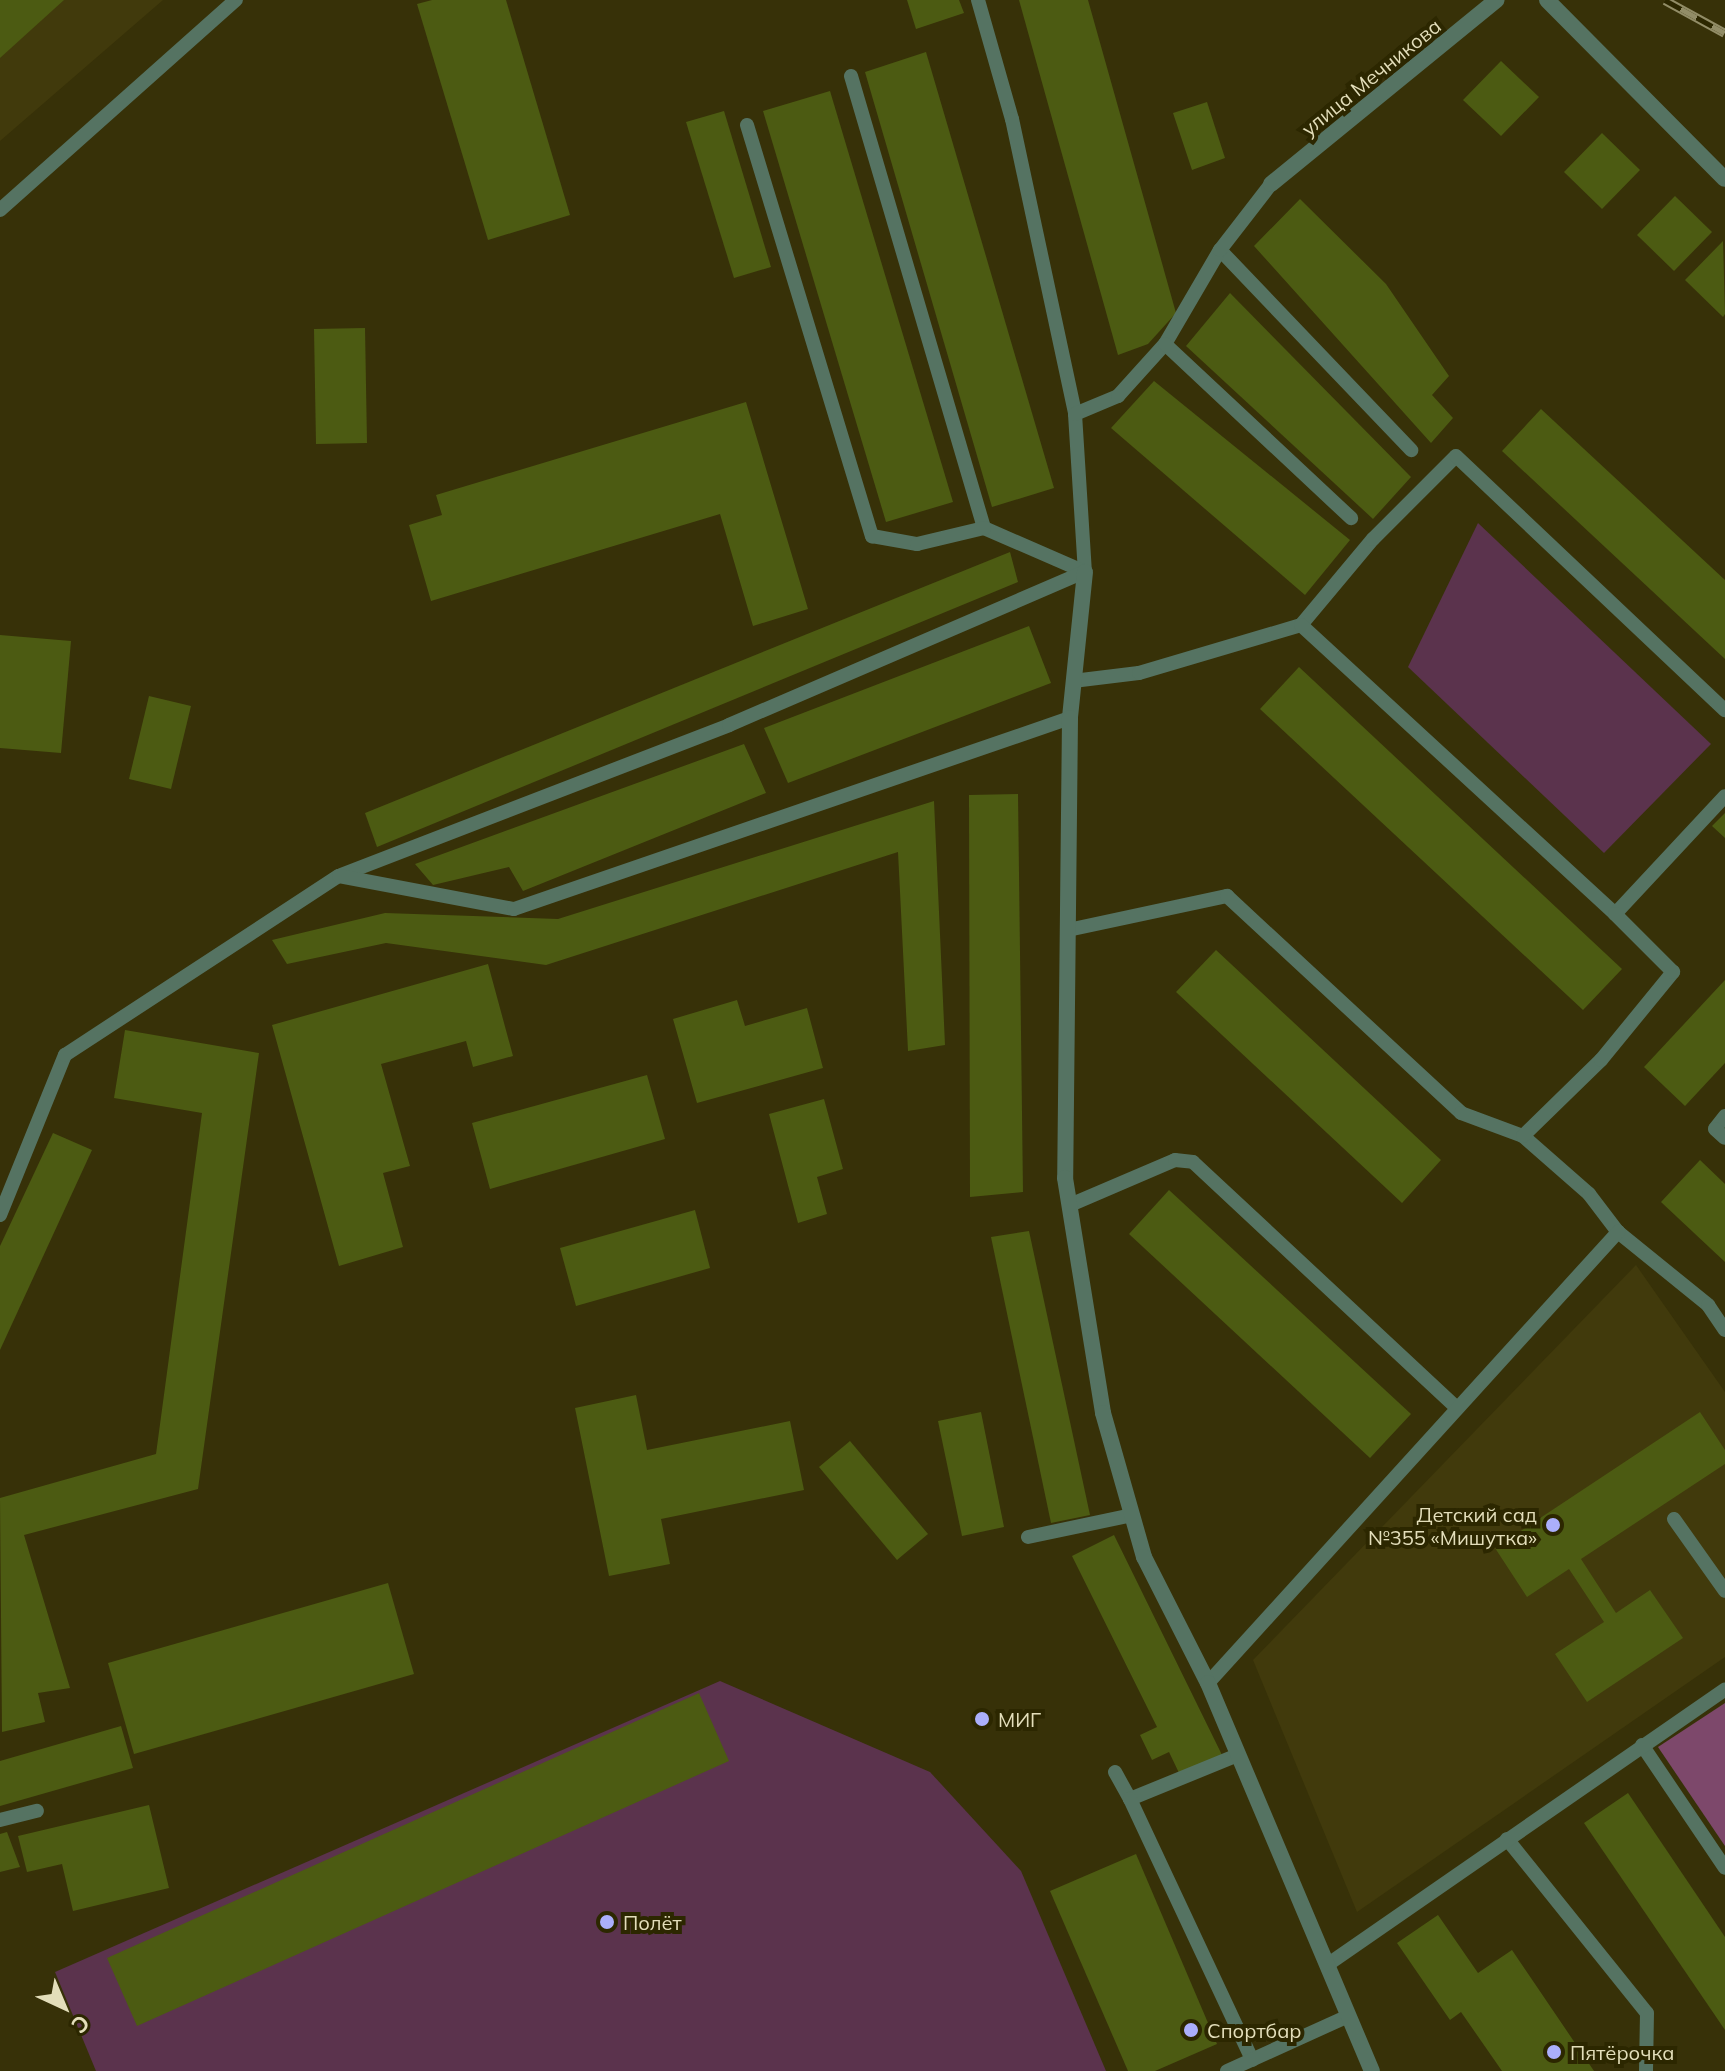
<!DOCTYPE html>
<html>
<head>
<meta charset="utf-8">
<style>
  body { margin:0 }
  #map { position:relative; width:1725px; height:2071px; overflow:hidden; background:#373108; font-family:Mulish,sans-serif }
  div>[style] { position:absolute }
  .built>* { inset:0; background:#413a0c }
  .green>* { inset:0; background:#5b334d }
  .forest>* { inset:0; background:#7d486b }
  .building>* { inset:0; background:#4c5b12 }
  .service>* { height:14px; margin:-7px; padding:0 7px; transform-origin:7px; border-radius:7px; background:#557362 }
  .minor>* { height:16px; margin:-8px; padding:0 8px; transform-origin:8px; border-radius:8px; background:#557362 }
  .rail>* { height:9px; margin-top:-4.5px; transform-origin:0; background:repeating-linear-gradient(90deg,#2c2700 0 18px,#928d67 0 36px); box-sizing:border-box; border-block:2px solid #928d67 }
  .dots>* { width:22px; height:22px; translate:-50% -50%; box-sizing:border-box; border:4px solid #2c2700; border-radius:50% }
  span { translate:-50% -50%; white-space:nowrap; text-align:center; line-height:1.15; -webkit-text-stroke:8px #2c2700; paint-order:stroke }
  .street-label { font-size:20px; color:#e3deba }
  .poi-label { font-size:20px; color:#e3deba }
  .right { translate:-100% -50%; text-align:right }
  .left { translate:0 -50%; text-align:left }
  .north { position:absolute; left:24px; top:1967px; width:80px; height:80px; -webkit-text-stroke:6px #2c2700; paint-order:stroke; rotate:136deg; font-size:22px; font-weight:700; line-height:32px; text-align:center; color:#e3deba }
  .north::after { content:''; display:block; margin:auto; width:28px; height:36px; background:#e3deba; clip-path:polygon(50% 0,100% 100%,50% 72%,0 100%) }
</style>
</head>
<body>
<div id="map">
  <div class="built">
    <i style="clip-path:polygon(0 0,163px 0,0 141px)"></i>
    <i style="clip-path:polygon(1636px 1265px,1725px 1392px,1725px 1657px,1357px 1912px,1253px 1660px)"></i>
  </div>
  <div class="green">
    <i style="clip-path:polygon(1478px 523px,1711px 744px,1604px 853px,1408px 667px)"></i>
    <i style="clip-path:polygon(720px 1681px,930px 1772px,1021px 1871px,1106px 2071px,96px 2071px,55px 1972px)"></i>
  </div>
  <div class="forest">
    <i style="clip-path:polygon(1725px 1703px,1725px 1846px,1658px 1747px)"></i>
  </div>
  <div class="building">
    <i style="clip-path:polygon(0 0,64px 0,0 58px)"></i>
    <i style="clip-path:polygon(432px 0,506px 0,570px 215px,488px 240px,417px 4px)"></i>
    <i style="clip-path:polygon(907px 0,959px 0,964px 13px,916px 29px)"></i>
    <i style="clip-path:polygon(1019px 0,1088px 0,1176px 313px,1148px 344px,1118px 355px)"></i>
    <i style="clip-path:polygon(926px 52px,1054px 488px,992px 507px,865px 72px)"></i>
    <i style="clip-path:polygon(1501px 61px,1539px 97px,1501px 136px,1463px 100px)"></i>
    <i style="clip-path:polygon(830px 91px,953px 502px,886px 522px,763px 111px)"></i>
    <i style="clip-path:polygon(1207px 102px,1225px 158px,1192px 170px,1173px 113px)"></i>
    <i style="clip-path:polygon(724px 111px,771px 267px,734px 278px,686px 122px)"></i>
    <i style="clip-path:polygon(1602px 133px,1640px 170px,1602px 209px,1564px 172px)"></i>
    <i style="clip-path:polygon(1675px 196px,1712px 232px,1674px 271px,1637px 235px)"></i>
    <i style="clip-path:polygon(1300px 199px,1386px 284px,1449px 376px,1432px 395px,1453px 418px,1431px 443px,1254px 246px)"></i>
    <i style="clip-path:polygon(1723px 241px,1725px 314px,1723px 317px,1685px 280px)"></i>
    <i style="clip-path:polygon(1230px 293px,1411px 477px,1373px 519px,1186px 346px)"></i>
    <i style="clip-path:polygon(365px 328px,367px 443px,316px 444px,314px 329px)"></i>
    <i style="clip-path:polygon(1154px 381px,1350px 540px,1305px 595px,1111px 428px)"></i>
    <i style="clip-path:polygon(746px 402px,808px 609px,753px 626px,720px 514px,431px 601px,409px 525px,442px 515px,436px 495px)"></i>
    <i style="clip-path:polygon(1541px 409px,1725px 580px,1725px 659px,1502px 451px)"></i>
    <i style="clip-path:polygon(1010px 552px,1018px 582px,377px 847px,365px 813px)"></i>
    <i style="clip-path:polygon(1029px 626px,1051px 683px,788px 783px,764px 728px)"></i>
    <i style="clip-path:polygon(0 635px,71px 641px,61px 753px,0 748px)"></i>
    <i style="clip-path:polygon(1299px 667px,1622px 969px,1583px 1010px,1260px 709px)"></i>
    <i style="clip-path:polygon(149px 696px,191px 706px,171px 789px,129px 779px)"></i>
    <i style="clip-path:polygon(744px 744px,766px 793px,523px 891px,509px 867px,433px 885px,415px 864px)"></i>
    <i style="clip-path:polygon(1018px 794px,1023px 1192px,970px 1197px,969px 795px)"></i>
    <i style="clip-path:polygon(934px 801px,945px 1045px,908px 1051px,898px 852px,546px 965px,386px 943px,287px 964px,272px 940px,385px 913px,558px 919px)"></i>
    <i style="clip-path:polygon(1725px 813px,1725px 838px,1712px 826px)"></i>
    <i style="clip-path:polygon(1216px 950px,1441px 1160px,1402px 1203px,1176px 992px)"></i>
    <i style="clip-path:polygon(488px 964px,513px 1056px,473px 1067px,466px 1041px,381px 1064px,410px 1166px,383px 1173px,403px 1247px,339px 1266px,272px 1025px)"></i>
    <i style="clip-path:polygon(1725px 980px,1725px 1063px,1685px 1106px,1644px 1067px)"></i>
    <i style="clip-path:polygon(737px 1000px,745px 1026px,807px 1008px,823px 1068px,697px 1103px,673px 1019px)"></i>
    <i style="clip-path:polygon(125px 1030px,259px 1053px,198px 1489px,24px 1535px,70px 1688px,38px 1693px,45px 1722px,2px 1732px,0 1498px,156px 1454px,202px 1113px,114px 1098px)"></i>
    <i style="clip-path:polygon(647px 1075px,665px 1139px,490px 1189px,472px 1123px)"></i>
    <i style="clip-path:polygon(824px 1099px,843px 1169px,817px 1177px,827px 1214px,798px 1223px,769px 1114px)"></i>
    <i style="clip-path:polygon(53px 1133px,92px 1150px,0 1350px,0 1246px)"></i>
    <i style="clip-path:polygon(1700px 1160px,1725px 1184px,1725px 1262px,1661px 1202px)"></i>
    <i style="clip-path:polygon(1169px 1190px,1411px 1414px,1370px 1458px,1129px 1234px)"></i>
    <i style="clip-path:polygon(695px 1210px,710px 1268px,576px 1306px,560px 1248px)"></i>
    <i style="clip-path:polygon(1029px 1231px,1090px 1515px,1051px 1523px,991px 1237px)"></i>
    <i style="clip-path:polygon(636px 1395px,647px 1450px,790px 1421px,804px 1490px,661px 1519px,670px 1564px,609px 1576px,575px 1408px)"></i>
    <i style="clip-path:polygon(981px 1412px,1004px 1527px,962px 1536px,938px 1421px)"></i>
    <i style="clip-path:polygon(1700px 1412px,1725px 1450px,1725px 1464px,1581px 1559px,1616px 1613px,1650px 1590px,1683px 1638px,1587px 1702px,1555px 1654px,1604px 1622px,1569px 1569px,1527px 1597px,1495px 1548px)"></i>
    <i style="clip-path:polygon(850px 1441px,928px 1534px,897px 1560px,819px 1467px)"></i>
    <i style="clip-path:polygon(1114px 1535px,1222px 1755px,1180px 1775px,1169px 1752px,1152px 1760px,1140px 1735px,1157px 1727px,1072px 1556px)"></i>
    <i style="clip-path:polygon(388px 1583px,414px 1674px,134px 1754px,108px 1663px)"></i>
    <i style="clip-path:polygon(699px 1693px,729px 1761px,137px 2026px,107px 1958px)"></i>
    <i style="clip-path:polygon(121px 1726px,133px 1768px,0 1806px,0 1761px)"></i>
    <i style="clip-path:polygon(1628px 1793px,1725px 1937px,1725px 2030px,1584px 1823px)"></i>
    <i style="clip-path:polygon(149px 1805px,169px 1888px,73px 1911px,62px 1864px,27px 1872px,18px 1836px)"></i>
    <i style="clip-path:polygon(7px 1832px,20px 1867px,0 1872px,0 1834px)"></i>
    <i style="clip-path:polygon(1136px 1854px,1217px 2044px,1155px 2071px,1128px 2071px,1050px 1891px)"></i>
    <i style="clip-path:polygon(1438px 1915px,1478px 1973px,1512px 1950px,1594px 2071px,1502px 2071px,1461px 2012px,1450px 2020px,1397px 1943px)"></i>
  </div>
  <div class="service">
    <i style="left:978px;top:0;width:124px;rotate:74.1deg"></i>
    <i style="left:1012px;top:119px;width:302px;rotate:77.9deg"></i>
    <i style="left:1075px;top:414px;width:158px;rotate:86.4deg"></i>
    <i style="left:851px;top:76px;width:471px;rotate:73.6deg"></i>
    <i style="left:984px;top:528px;width:110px;rotate:23.5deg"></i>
    <i style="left:747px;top:125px;width:430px;rotate:73.1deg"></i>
    <i style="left:872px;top:536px;width:46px;rotate:10.1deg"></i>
    <i style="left:917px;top:544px;width:69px;rotate:-13.4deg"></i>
    <i style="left:0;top:210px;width:316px;rotate:-41.7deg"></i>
    <i style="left:1220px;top:250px;width:277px;rotate:46.3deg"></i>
    <i style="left:1165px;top:344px;width:109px;rotate:-59.7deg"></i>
    <i style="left:1220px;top:250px;width:83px;rotate:-52.3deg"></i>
    <i style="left:1075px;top:414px;width:47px;rotate:-22.7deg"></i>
    <i style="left:1118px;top:396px;width:70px;rotate:-47.9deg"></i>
    <i style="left:1165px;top:344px;width:255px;rotate:43.1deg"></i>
    <i style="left:1301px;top:625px;width:112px;rotate:-50.1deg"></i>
    <i style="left:1373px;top:539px;width:117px;rotate:-45deg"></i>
    <i style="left:1456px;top:456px;width:370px;rotate:43.4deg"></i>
    <i style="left:1073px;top:681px;width:66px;rotate:-6.9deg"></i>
    <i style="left:1139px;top:673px;width:169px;rotate:-16.5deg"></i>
    <i style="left:1301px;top:625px;width:427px;rotate:42.6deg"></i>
    <i style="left:1615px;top:914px;width:161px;rotate:-47deg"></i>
    <i style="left:341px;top:875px;width:416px;rotate:-21.1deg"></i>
    <i style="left:729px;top:725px;width:387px;rotate:-23.3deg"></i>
    <i style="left:1068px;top:930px;width:163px;rotate:-12.1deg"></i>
    <i style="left:1227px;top:896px;width:319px;rotate:42.8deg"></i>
    <i style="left:1461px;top:1113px;width:66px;rotate:20.4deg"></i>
    <i style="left:1523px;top:1136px;width:88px;rotate:41.3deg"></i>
    <i style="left:1589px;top:1194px;width:48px;rotate:52.7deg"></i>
    <i style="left:1618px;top:1232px;width:116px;rotate:39deg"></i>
    <i style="left:1708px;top:1305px;width:30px;rotate:56deg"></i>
    <i style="left:1725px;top:1116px;width:16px;rotate:128deg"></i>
    <i style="left:1715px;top:1129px;width:13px;rotate:42deg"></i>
    <i style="left:1523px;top:1136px;width:109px;rotate:-44.3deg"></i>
    <i style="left:1601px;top:1060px;width:114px;rotate:-50.7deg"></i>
    <i style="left:1673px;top:972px;width:82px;rotate:-135deg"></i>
    <i style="left:1070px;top:1205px;width:114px;rotate:-23.2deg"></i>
    <i style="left:1175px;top:1160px;width:18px;rotate:6deg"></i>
    <i style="left:1193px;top:1162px;width:361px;rotate:43deg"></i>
    <i style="left:0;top:1215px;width:173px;rotate:-67.9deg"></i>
    <i style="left:65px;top:1055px;width:327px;rotate:-33.2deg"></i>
    <i style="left:339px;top:876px;width:178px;rotate:10.7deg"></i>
    <i style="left:514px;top:909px;width:588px;rotate:-18.96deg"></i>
    <i style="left:1674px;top:1519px;width:88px;rotate:54.7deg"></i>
    <i style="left:1028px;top:1537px;width:106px;rotate:-11.9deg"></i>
    <i style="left:1208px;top:1683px;width:610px;rotate:-47.73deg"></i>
    <i style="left:1642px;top:1745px;width:148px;rotate:56deg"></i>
    <i style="left:1115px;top:1772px;width:31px;rotate:61deg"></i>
    <i style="left:1130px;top:1799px;width:117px;rotate:-22.2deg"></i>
    <i style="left:1130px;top:1799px;width:288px;rotate:64.9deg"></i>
    <i style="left:0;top:1820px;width:38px;rotate:-14deg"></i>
    <i style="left:1507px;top:1839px;width:223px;rotate:51.2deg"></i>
    <i style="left:1647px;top:2013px;width:58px;rotate:91deg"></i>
    <i style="left:1327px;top:1965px;width:484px;rotate:-34.7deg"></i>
    <i style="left:1227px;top:2071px;width:133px;rotate:-24.4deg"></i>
  </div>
  <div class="minor">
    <i style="left:1547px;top:0;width:252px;rotate:45.2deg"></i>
    <i style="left:1271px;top:184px;width:291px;rotate:-39.2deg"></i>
    <i style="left:1085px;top:572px;width:147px;rotate:95.9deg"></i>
    <i style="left:1070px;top:718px;width:460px;rotate:90.6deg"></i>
    <i style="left:1065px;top:1178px;width:238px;rotate:80.8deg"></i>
    <i style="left:1103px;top:1413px;width:150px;rotate:74.1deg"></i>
    <i style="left:1144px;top:1557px;width:141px;rotate:63.1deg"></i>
    <i style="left:1208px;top:1683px;width:421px;rotate:67.1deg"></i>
  </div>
  <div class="rail">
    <i style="left:1665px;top:0;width:68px;rotate:28.8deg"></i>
  </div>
  <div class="dots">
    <i style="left:1553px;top:1525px;background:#abaffb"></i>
    <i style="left:982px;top:1719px;background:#abaffb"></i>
    <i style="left:607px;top:1922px;background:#abaffb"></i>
    <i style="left:1191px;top:2030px;background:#abaffb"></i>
    <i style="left:1554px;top:2052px;background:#abaffb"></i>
  </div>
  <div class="street-label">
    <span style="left:1371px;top:77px;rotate:-39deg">улица Мечникова</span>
  </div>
  <div class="poi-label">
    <span class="right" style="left:1537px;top:1526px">Детский сад<br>№355 «Мишутка»</span>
    <span class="left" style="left:998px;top:1719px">МИГ</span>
    <span class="left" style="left:623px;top:1922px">Полёт</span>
    <span class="left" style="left:1207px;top:2030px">Спортбар</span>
    <span class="left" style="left:1570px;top:2052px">Пятёрочка</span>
  </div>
  <div class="north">С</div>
</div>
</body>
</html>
